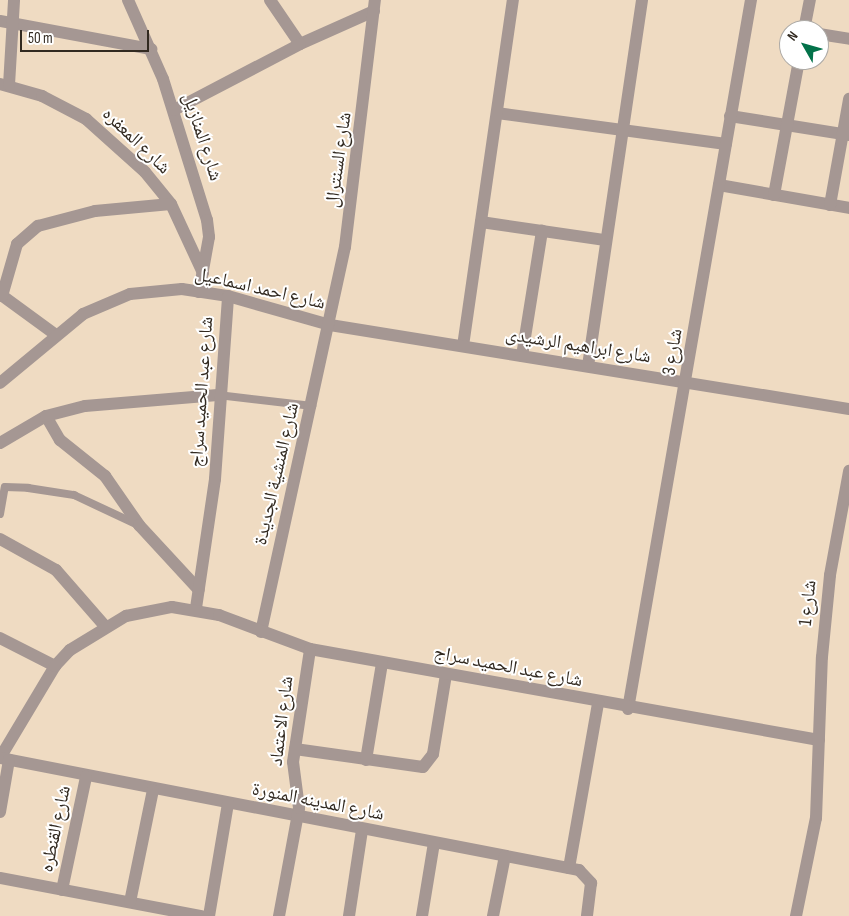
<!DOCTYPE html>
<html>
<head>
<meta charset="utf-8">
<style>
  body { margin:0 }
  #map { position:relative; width:849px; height:916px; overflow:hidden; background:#efdbc2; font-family:"Sofia Sans Condensed","Noto Naskh Arabic",sans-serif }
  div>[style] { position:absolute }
  .lane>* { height:8px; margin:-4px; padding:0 4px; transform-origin:4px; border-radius:4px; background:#a59793 }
  .street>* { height:12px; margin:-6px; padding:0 6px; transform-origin:6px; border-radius:6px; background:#a59793 }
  span { translate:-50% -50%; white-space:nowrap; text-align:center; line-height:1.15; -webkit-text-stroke:4px #fff; paint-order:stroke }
  .street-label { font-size:19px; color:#322a21 }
  .north { position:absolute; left:779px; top:20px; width:50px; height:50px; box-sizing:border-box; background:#fff; border:1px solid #adaaa6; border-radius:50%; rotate:308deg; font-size:14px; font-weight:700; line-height:20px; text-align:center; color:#322a21 }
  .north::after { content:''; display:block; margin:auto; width:18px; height:22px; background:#03724a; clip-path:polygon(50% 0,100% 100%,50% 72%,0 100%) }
  .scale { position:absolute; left:20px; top:30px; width:129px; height:22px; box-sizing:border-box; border:2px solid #322a21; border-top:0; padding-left:6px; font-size:15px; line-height:18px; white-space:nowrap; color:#322a21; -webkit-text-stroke:4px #fff; paint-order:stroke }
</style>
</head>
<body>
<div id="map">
  <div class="lane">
    <i style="left:218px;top:395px;width:95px;rotate:6.7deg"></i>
    <i style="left:0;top:514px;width:27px;rotate:-80deg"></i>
    <i style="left:5px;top:487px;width:23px;rotate:2deg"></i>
    <i style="left:28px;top:488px;width:47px;rotate:8.7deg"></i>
    <i style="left:74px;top:495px;width:68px;rotate:25.1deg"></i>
  </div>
  <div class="street">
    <i style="left:128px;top:0;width:86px;rotate:66.1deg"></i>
    <i style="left:163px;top:79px;width:148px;rotate:72.7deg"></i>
    <i style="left:207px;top:220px;width:17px;rotate:83deg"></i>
    <i style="left:209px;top:237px;width:56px;rotate:100.3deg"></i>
    <i style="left:270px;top:0;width:53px;rotate:55.7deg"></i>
    <i style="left:300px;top:44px;width:81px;rotate:-24deg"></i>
    <i style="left:0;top:21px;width:154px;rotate:10.5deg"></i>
    <i style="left:804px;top:30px;width:31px;rotate:-79deg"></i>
    <i style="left:819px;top:34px;width:30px;rotate:9deg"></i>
    <i style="left:0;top:84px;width:44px;rotate:15.9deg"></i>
    <i style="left:42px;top:96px;width:50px;rotate:27.6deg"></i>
    <i style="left:86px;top:119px;width:79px;rotate:41.9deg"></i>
    <i style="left:145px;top:172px;width:41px;rotate:50.9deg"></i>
    <i style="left:171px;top:204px;width:76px;rotate:65.1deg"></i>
    <i style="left:9px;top:85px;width:85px;rotate:-86.6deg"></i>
    <i style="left:174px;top:110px;width:142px;rotate:-27.6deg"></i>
    <i style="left:497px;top:113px;width:231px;rotate:7.7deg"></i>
    <i style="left:730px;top:116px;width:121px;rotate:9.1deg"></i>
    <i style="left:719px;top:185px;width:132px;rotate:10deg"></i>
    <i style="left:774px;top:195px;width:137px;rotate:-79.5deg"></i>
    <i style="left:830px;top:205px;width:108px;rotate:-79.8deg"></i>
    <i style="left:481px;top:222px;width:124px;rotate:8.3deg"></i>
    <i style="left:0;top:294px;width:69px;rotate:36.2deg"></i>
    <i style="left:2px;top:296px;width:54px;rotate:-73.9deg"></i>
    <i style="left:17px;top:244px;width:28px;rotate:-41deg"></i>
    <i style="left:38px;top:226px;width:59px;rotate:-14.7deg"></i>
    <i style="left:95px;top:211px;width:76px;rotate:-5.3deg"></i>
    <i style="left:463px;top:346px;width:350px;rotate:-81.8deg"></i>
    <i style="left:522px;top:356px;width:127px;rotate:-80.9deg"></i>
    <i style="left:588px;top:366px;width:370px;rotate:-81.6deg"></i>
    <i style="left:0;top:383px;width:108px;rotate:-39.7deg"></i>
    <i style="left:83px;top:314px;width:51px;rotate:-23.1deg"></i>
    <i style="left:130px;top:294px;width:52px;rotate:-5.5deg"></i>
    <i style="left:182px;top:289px;width:47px;rotate:8.7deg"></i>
    <i style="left:228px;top:296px;width:106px;rotate:15.9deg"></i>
    <i style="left:330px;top:325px;width:526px;rotate:9.19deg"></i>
    <i style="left:46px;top:416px;width:28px;rotate:60deg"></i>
    <i style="left:60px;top:440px;width:58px;rotate:38.7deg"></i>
    <i style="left:105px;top:476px;width:60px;rotate:55.2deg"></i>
    <i style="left:139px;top:525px;width:88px;rotate:47.3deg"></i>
    <i style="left:0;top:443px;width:53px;rotate:-30.4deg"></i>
    <i style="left:46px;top:416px;width:40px;rotate:-14.4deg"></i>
    <i style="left:85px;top:406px;width:133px;rotate:-4.7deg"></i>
    <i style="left:0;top:539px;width:64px;rotate:29deg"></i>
    <i style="left:56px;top:570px;width:73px;rotate:48.9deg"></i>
    <i style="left:196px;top:608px;width:130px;rotate:-81.6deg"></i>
    <i style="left:215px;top:479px;width:183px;rotate:-85.9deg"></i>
    <i style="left:261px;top:632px;width:394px;rotate:-77.7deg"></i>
    <i style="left:345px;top:247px;width:249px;rotate:-83.1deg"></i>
    <i style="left:0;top:638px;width:62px;rotate:27deg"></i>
    <i style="left:628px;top:709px;width:720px;rotate:-80.16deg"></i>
    <i style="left:295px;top:749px;width:129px;rotate:8deg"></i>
    <i style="left:423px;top:767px;width:16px;rotate:-52deg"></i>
    <i style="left:433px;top:754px;width:80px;rotate:-80.7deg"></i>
    <i style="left:0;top:758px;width:107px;rotate:-59.1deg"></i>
    <i style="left:55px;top:666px;width:22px;rotate:-47deg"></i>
    <i style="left:70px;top:650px;width:66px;rotate:-31.3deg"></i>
    <i style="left:126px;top:616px;width:47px;rotate:-11.1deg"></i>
    <i style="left:172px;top:607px;width:48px;rotate:9.7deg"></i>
    <i style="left:219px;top:615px;width:97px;rotate:20.5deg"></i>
    <i style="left:310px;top:649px;width:517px;rotate:10.14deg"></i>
    <i style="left:0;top:758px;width:590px;rotate:10.95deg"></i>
    <i style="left:579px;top:870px;width:18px;rotate:47deg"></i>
    <i style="left:591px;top:883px;width:33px;rotate:97deg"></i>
    <i style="left:366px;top:760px;width:98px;rotate:-80.6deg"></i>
    <i style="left:0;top:812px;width:53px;rotate:-80.2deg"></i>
    <i style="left:569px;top:868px;width:168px;rotate:-80deg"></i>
    <i style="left:0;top:878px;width:205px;rotate:10.7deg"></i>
    <i style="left:62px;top:890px;width:116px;rotate:-78deg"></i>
    <i style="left:130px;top:902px;width:114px;rotate:-78.4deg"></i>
    <i style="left:209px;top:916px;width:114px;rotate:-80.4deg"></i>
    <i style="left:279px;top:916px;width:110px;rotate:-79.5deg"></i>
    <i style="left:299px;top:808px;width:46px;rotate:-97.4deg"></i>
    <i style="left:293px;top:762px;width:114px;rotate:-81.4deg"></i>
    <i style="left:349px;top:916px;width:87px;rotate:-81.4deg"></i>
    <i style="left:422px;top:916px;width:74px;rotate:-80.7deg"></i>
    <i style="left:493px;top:916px;width:61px;rotate:-78.7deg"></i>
    <i style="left:796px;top:916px;width:100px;rotate:-78.5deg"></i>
    <i style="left:816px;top:818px;width:161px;rotate:-87.9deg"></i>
    <i style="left:822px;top:657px;width:82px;rotate:-84.4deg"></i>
    <i style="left:830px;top:575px;width:106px;rotate:-79.6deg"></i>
  </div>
  <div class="street-label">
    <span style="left:202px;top:137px;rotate:72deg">شارع المنازيل</span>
    <span style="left:136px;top:141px;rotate:44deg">شارع المعفره</span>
    <span style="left:339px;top:160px;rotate:-82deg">شارع السنترال</span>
    <span style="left:260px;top:289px;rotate:13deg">شارع احمد اسماعيل</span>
    <span style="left:578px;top:346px;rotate:9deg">شارع ابراهيم الرشيدى</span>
    <span style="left:673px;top:352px;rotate:-81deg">شارع 3</span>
    <span style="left:202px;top:392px;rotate:-86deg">شارع عبد الحميد سراج</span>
    <span style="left:277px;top:474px;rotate:-77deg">شارع المنشية الجديدة</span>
    <span style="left:808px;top:603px;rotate:-84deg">شارع 1</span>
    <span style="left:508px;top:667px;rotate:11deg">شارع عبد الحميد سراج</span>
    <span style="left:282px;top:721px;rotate:-83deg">شارع الاعتماد</span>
    <span style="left:318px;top:802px;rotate:11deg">شارع المدينه المنورة</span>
    <span style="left:56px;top:829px;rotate:-78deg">شارع القنطره</span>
  </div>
  <div class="north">N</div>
  <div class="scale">50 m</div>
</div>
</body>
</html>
